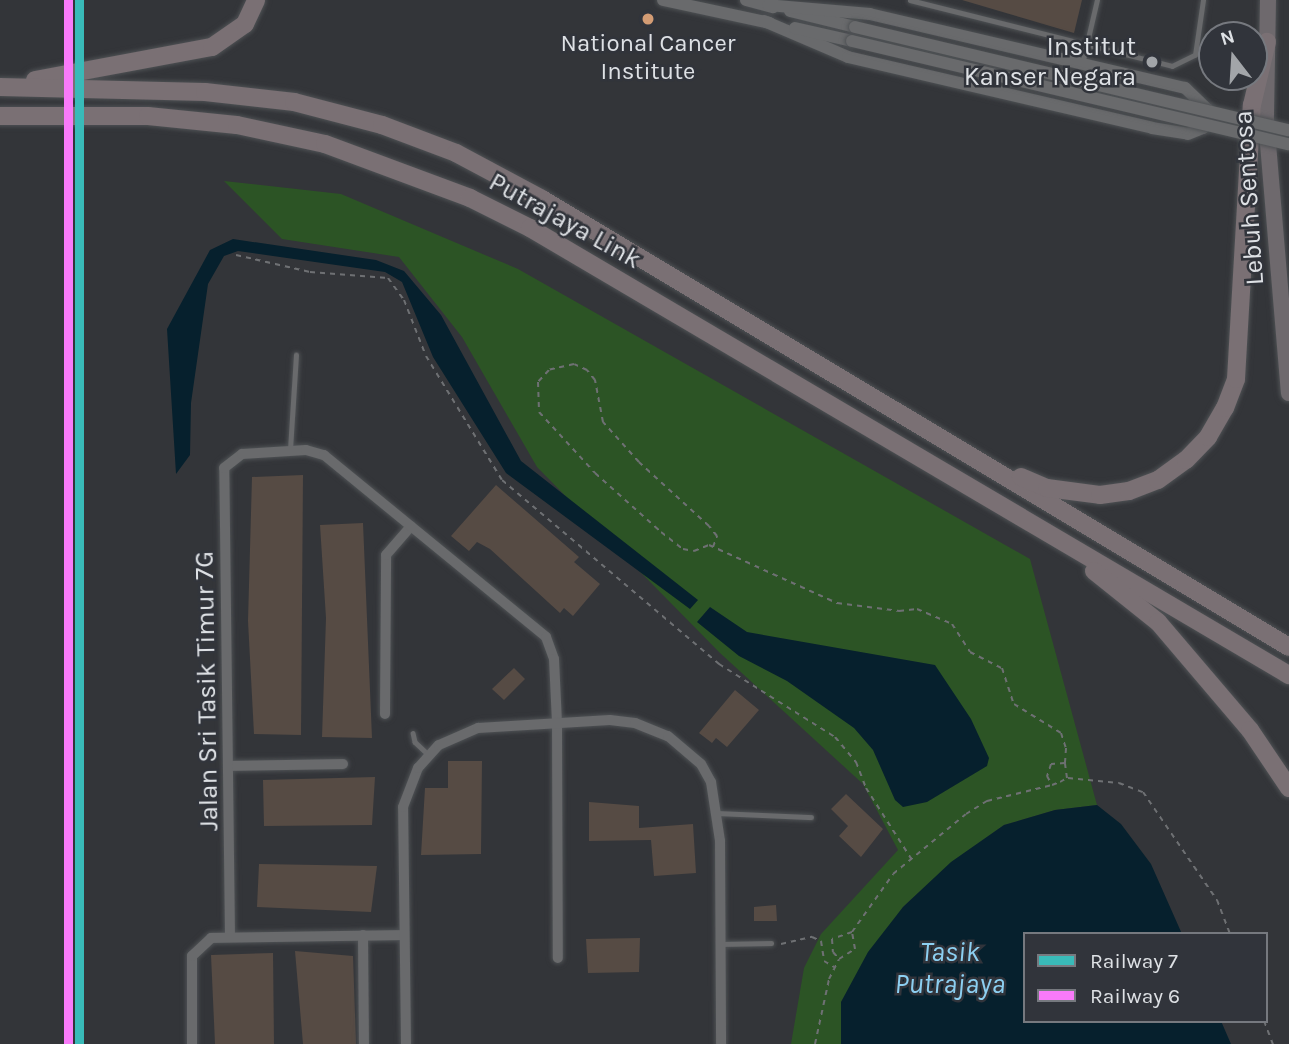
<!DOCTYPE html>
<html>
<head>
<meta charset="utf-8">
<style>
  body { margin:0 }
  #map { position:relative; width:1289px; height:1044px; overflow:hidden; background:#333539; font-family:Karla,sans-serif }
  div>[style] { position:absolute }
  .green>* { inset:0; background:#2c5425 }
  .water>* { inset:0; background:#06202d }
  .building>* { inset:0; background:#564b44 }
  .path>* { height:2px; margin-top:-1px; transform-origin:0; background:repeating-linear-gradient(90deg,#6e7073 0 5px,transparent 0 10px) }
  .roads { filter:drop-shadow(0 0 2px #4e5154) drop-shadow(0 0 2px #4e5154) }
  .service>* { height:4.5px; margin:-2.25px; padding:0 2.25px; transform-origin:2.25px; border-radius:2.25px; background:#696a6c }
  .minor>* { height:10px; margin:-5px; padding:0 5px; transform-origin:5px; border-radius:5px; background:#696a6c }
  .tertiary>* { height:12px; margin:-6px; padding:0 6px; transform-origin:6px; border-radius:6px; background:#696a6c }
  .primary>* { height:16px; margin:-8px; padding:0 8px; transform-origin:8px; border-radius:8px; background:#6e696d }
  .motorway>* { height:18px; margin:-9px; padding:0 9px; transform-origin:9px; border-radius:9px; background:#7a7074 }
  .bridges { filter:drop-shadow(0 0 2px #4e5154) drop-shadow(0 0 2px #4e5154) }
  .tertiary-bridge>* { height:12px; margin:-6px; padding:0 6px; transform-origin:6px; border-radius:6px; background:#696a6c }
  .rail-1>* { height:9px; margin:-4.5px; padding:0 4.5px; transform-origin:4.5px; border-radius:4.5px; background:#39bab8 }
  .rail-2>* { height:9px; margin:-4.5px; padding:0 4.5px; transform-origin:4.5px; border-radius:4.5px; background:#f97af9 }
  .dots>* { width:19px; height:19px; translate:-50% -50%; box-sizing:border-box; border:4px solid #31343b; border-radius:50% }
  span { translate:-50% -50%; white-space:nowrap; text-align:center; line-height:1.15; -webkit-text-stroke:5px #31343b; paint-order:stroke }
  .bus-label { font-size:24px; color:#dee1e5 }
  .poi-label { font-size:26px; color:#dee1e5 }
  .right { translate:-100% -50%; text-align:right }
  .street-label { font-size:26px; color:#dee1e5 }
  .water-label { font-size:28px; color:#8ccff1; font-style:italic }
  .legend { position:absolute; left:1023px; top:932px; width:245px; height:91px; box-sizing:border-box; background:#31343b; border:2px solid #76797f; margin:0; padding:9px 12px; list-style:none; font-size:21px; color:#dee1e5 }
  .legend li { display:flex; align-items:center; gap:14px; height:35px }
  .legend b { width:35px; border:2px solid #76797f }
  .north { position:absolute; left:1198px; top:21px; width:70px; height:70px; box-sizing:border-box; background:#31343b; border:2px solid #76797f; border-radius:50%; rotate:343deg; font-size:19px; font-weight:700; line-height:28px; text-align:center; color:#dee1e5 }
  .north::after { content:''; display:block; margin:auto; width:24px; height:32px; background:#a2a5a9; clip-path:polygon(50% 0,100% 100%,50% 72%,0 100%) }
</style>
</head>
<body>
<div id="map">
  <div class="green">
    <i style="clip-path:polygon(224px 181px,341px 194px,518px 269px,1030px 559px,1097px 805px,1055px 810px,1004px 825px,952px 862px,903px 907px,841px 1002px,841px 1044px,791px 1044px,804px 968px,821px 934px,898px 850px,863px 784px,720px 653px,537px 467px,462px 337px,399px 257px,282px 239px)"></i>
  </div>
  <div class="water">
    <i style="clip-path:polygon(233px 239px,376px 260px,404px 271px,441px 315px,521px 461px,698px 600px,690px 609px,506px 473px,433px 357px,402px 282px,385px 272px,238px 251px,224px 256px,208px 284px,191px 403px,190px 455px,176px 474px,167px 329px,210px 250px)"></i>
    <i style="clip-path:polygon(710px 607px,747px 632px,935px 665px,971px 719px,989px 758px,987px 766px,927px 802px,903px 807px,895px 800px,873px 750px,854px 728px,787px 681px,739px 656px,697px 622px)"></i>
    <i style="clip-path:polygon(1097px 805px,1121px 824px,1151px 864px,1182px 934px,1025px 934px,1025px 1021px,1221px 1021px,1231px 1044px,841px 1044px,841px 1002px,868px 952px,903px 907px,951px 862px,1004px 825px,1055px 810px)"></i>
  </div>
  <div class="building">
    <i style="clip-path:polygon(962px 0,1082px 0,1074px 33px)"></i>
    <i style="clip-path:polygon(303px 475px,301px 735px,254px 734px,248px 621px,252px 477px)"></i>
    <i style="clip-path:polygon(496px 485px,579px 557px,574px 562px,600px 584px,573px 616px,564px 608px,560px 613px,490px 549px,477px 542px,469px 551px,451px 536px)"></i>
    <i style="clip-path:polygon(363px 523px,372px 738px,322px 737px,326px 618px,320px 525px)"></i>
    <i style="clip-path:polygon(514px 668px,525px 679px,504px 700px,492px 689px)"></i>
    <i style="clip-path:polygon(735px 690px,759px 710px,727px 747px,716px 738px,712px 743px,699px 733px)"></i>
    <i style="clip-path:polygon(448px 761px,482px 761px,481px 854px,421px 855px,425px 788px,448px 788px)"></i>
    <i style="clip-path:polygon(375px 777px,372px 825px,264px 826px,263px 780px)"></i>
    <i style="clip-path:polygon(846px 794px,883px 829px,861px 857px,839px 836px,848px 826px,831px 809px)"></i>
    <i style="clip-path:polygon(589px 802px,639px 806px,639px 828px,693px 824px,696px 873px,654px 876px,651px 840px,589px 841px)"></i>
    <i style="clip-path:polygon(259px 864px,377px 866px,371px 912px,257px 907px)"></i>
    <i style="clip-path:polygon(776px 905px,777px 921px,754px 921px,754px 907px)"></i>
    <i style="clip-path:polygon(640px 938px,639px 972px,588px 973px,586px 939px)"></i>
    <i style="clip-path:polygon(295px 951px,353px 956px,356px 1044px,303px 1044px)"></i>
    <i style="clip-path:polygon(273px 953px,274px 1044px,215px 1044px,211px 955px)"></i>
  </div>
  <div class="path">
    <i style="left:236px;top:255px;width:76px;rotate:12.9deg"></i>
    <i style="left:310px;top:272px;width:78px;rotate:4.4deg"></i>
    <i style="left:388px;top:278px;width:27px;rotate:54deg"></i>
    <i style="left:404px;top:300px;width:60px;rotate:68.6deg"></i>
    <i style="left:426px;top:356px;width:145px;rotate:58.5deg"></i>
    <i style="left:502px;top:480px;width:285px;rotate:40.3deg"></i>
    <i style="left:719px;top:664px;width:137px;rotate:32.2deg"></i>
    <i style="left:835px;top:737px;width:33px;rotate:50deg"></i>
    <i style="left:856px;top:762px;width:28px;rotate:69deg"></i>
    <i style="left:866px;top:788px;width:85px;rotate:57.4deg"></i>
    <i style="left:713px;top:547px;width:12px;rotate:-70deg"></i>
    <i style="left:717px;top:536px;width:13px;rotate:-129deg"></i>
    <i style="left:709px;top:526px;width:95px;rotate:-137.6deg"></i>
    <i style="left:639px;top:462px;width:54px;rotate:-132deg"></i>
    <i style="left:603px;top:422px;width:43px;rotate:-100.8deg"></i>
    <i style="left:595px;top:380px;width:13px;rotate:-129deg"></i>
    <i style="left:587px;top:370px;width:14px;rotate:-155deg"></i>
    <i style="left:574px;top:364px;width:26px;rotate:167deg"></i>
    <i style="left:549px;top:370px;width:16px;rotate:133deg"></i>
    <i style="left:538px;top:382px;width:30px;rotate:88deg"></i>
    <i style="left:539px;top:412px;width:83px;rotate:47.4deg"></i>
    <i style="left:595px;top:473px;width:89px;rotate:41.8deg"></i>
    <i style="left:661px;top:532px;width:28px;rotate:38deg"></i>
    <i style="left:683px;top:549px;width:11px;rotate:10deg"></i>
    <i style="left:694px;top:551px;width:16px;rotate:-22deg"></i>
    <i style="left:709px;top:545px;width:141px;rotate:24.4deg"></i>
    <i style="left:837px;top:603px;width:63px;rotate:7.4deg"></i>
    <i style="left:899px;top:611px;width:18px;rotate:-6deg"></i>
    <i style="left:917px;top:609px;width:38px;rotate:23deg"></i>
    <i style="left:952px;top:624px;width:33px;rotate:57deg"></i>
    <i style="left:970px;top:652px;width:36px;rotate:27deg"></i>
    <i style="left:1002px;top:668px;width:38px;rotate:72deg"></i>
    <i style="left:1014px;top:704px;width:55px;rotate:31.7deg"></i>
    <i style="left:1061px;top:733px;width:16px;rotate:72deg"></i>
    <i style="left:1066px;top:748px;width:15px;rotate:94deg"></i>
    <i style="left:1068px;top:778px;width:51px;rotate:5.6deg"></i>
    <i style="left:1119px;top:783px;width:26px;rotate:21deg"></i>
    <i style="left:1143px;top:792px;width:131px;rotate:55.6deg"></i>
    <i style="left:1217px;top:900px;width:36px;rotate:69deg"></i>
    <i style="left:852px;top:932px;width:71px;rotate:-54.7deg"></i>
    <i style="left:893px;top:874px;width:94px;rotate:-39.4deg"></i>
    <i style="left:966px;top:814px;width:25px;rotate:-32deg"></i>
    <i style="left:987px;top:801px;width:67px;rotate:-13.8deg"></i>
    <i style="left:1052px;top:785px;width:9px;rotate:-21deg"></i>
    <i style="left:1060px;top:782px;width:8px;rotate:-30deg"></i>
    <i style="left:1067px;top:778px;width:15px;rotate:-98deg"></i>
    <i style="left:1065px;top:763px;width:14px;rotate:176deg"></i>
    <i style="left:1051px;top:764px;width:13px;rotate:108deg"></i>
    <i style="left:1047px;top:776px;width:10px;rotate:61deg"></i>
    <i style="left:781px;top:944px;width:32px;rotate:-13deg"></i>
    <i style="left:812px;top:937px;width:10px;rotate:24deg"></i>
    <i style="left:821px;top:941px;width:20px;rotate:81deg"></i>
    <i style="left:824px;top:961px;width:12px;rotate:31deg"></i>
    <i style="left:1264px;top:1021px;width:25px;rotate:69deg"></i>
    <i style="left:815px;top:1044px;width:66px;rotate:-77.8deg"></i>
    <i style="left:829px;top:979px;width:22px;rotate:-63deg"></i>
    <i style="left:839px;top:959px;width:19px;rotate:-32deg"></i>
    <i style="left:855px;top:949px;width:17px;rotate:-100deg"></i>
    <i style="left:852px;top:932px;width:21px;rotate:161deg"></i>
    <i style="left:832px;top:939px;width:13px;rotate:86deg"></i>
    <i style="left:833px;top:952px;width:9px;rotate:49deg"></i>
  </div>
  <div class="roads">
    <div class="service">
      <i style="left:910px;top:0;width:270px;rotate:14.1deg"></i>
      <i style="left:1172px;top:66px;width:25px;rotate:-26deg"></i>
      <i style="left:1195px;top:55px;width:56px;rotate:-81.7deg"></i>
      <i style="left:1083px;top:60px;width:62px;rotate:-76.9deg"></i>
      <i style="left:290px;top:450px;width:95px;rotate:-86.4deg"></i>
      <i style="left:413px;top:733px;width:9px;rotate:77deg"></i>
      <i style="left:415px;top:742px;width:18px;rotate:43deg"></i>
      <i style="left:719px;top:813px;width:92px;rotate:2.5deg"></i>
      <i style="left:721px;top:944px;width:50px;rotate:-1.1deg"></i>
    </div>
    <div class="minor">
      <i style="left:385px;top:714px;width:159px;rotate:-89.6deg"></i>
      <i style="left:386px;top:555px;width:38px;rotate:-49deg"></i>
      <i style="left:229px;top:766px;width:114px;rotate:-1deg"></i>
      <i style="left:363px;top:935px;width:109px;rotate:89.5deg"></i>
      <i style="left:230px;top:936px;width:468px;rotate:-90.7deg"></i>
      <i style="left:224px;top:468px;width:23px;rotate:-38deg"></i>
      <i style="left:242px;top:454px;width:64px;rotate:-3.6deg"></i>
      <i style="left:306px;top:450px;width:19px;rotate:16deg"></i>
      <i style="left:324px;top:455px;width:287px;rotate:39.3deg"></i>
      <i style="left:546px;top:637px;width:23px;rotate:70deg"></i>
      <i style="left:554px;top:659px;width:63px;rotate:87.3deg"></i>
      <i style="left:557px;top:722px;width:236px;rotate:89.8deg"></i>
      <i style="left:192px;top:1044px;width:88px;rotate:-90deg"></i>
      <i style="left:192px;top:956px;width:26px;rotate:-43deg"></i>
      <i style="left:211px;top:938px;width:192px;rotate:-0.9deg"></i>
      <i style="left:406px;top:1044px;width:237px;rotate:-90.7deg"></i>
      <i style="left:403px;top:807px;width:42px;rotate:-69deg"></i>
      <i style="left:418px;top:768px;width:31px;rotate:-48deg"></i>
      <i style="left:439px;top:745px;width:43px;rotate:-23.6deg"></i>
      <i style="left:478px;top:728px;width:132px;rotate:-3.5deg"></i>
      <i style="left:610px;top:720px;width:25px;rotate:7deg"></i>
      <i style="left:635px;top:723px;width:35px;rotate:22deg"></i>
      <i style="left:668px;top:736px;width:43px;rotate:40.3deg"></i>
      <i style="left:701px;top:764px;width:21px;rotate:61deg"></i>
      <i style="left:711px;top:782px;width:60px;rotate:81.3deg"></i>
      <i style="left:720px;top:841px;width:203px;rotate:89.7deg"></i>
    </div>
    <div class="tertiary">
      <i style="left:663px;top:0;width:109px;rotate:12.1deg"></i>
      <i style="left:746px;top:0;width:28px;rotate:15deg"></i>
      <i style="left:790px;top:11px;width:67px;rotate:13.8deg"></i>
      <i style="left:764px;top:21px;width:91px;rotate:23.2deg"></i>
      <i style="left:848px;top:57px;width:312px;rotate:13.1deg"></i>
      <i style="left:1152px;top:128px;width:36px;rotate:9deg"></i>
      <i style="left:1188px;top:134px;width:16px;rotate:-22deg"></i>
      <i style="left:1203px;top:128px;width:19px;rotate:-74deg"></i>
      <i style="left:1208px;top:110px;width:32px;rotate:-136deg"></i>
      <i style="left:1185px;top:88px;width:324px;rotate:-166.8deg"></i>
      <i style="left:870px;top:14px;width:102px;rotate:-175deg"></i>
      <i style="left:795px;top:28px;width:58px;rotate:12.8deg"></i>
    </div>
    <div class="primary">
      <i style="left:1268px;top:0;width:120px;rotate:91deg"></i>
      <i style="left:1266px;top:120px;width:274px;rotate:85.2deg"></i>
    </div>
    <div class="motorway">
      <i style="left:35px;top:80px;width:180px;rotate:-10.6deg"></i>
      <i style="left:212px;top:47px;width:40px;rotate:-34.9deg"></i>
      <i style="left:245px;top:24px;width:26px;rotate:-65deg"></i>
      <i style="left:0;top:87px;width:205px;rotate:1.4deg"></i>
      <i style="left:205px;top:92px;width:90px;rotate:6.4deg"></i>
      <i style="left:294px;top:102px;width:91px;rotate:14.6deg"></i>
      <i style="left:382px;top:125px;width:79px;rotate:20.7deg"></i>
      <i style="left:456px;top:153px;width:98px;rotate:28.1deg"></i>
      <i style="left:542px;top:199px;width:871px;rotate:30.95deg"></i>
      <i style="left:0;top:116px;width:148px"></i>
      <i style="left:148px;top:116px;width:89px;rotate:5.8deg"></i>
      <i style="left:237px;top:125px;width:90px;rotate:12.2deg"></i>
      <i style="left:325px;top:144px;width:155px;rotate:20.4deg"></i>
      <i style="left:470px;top:198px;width:67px;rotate:26.6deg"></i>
      <i style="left:530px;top:228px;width:881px;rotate:30.5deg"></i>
      <i style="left:1021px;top:477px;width:28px;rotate:23deg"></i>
      <i style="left:1047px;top:488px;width:53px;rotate:7.5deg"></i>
      <i style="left:1100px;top:495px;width:29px;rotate:-8deg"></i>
      <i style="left:1129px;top:491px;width:31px;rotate:-21deg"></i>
      <i style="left:1158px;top:480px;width:34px;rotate:-36deg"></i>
      <i style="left:1186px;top:460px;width:32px;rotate:-46deg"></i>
      <i style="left:1208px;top:437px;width:34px;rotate:-60deg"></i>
      <i style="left:1225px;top:408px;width:31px;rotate:-69deg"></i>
      <i style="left:1236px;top:379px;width:274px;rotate:-86.7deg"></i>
      <i style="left:1252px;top:105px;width:65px;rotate:-76.6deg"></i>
      <i style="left:1094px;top:571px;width:82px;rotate:38.6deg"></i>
      <i style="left:1158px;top:622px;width:142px;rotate:49.6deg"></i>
      <i style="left:1250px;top:730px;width:70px;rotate:56.1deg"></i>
    </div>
  </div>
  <div class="bridges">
    <div class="tertiary-bridge">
      <i style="left:855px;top:27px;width:446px;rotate:13.4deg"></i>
      <i style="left:852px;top:41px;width:449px;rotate:13.3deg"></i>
    </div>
  </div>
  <div class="rail-1">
    <i style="left:79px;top:0;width:1044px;rotate:90deg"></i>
  </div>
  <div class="rail-2">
    <i style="left:68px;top:0;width:1044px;rotate:90deg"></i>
  </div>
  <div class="dots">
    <i style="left:648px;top:19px;background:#d39c74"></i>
    <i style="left:1152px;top:62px;background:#a2a5a9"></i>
  </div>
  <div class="bus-label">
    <span style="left:648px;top:58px">National Cancer<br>Institute</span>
  </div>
  <div class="poi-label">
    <span class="right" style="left:1136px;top:62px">Institut<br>Kanser Negara</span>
  </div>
  <div class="street-label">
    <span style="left:1249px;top:198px;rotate:-94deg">Lebuh Sentosa</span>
    <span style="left:565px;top:221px;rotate:29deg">Putrajaya Link</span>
    <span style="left:207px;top:691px;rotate:-91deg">Jalan Sri Tasik Timur 7G</span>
  </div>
  <div class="water-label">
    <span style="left:950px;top:968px">Tasik<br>Putrajaya</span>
  </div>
  <ul class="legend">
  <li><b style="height:9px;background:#39bab8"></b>Railway 7</li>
  <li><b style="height:9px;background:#f97af9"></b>Railway 6</li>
  </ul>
  <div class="north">N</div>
</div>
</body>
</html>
